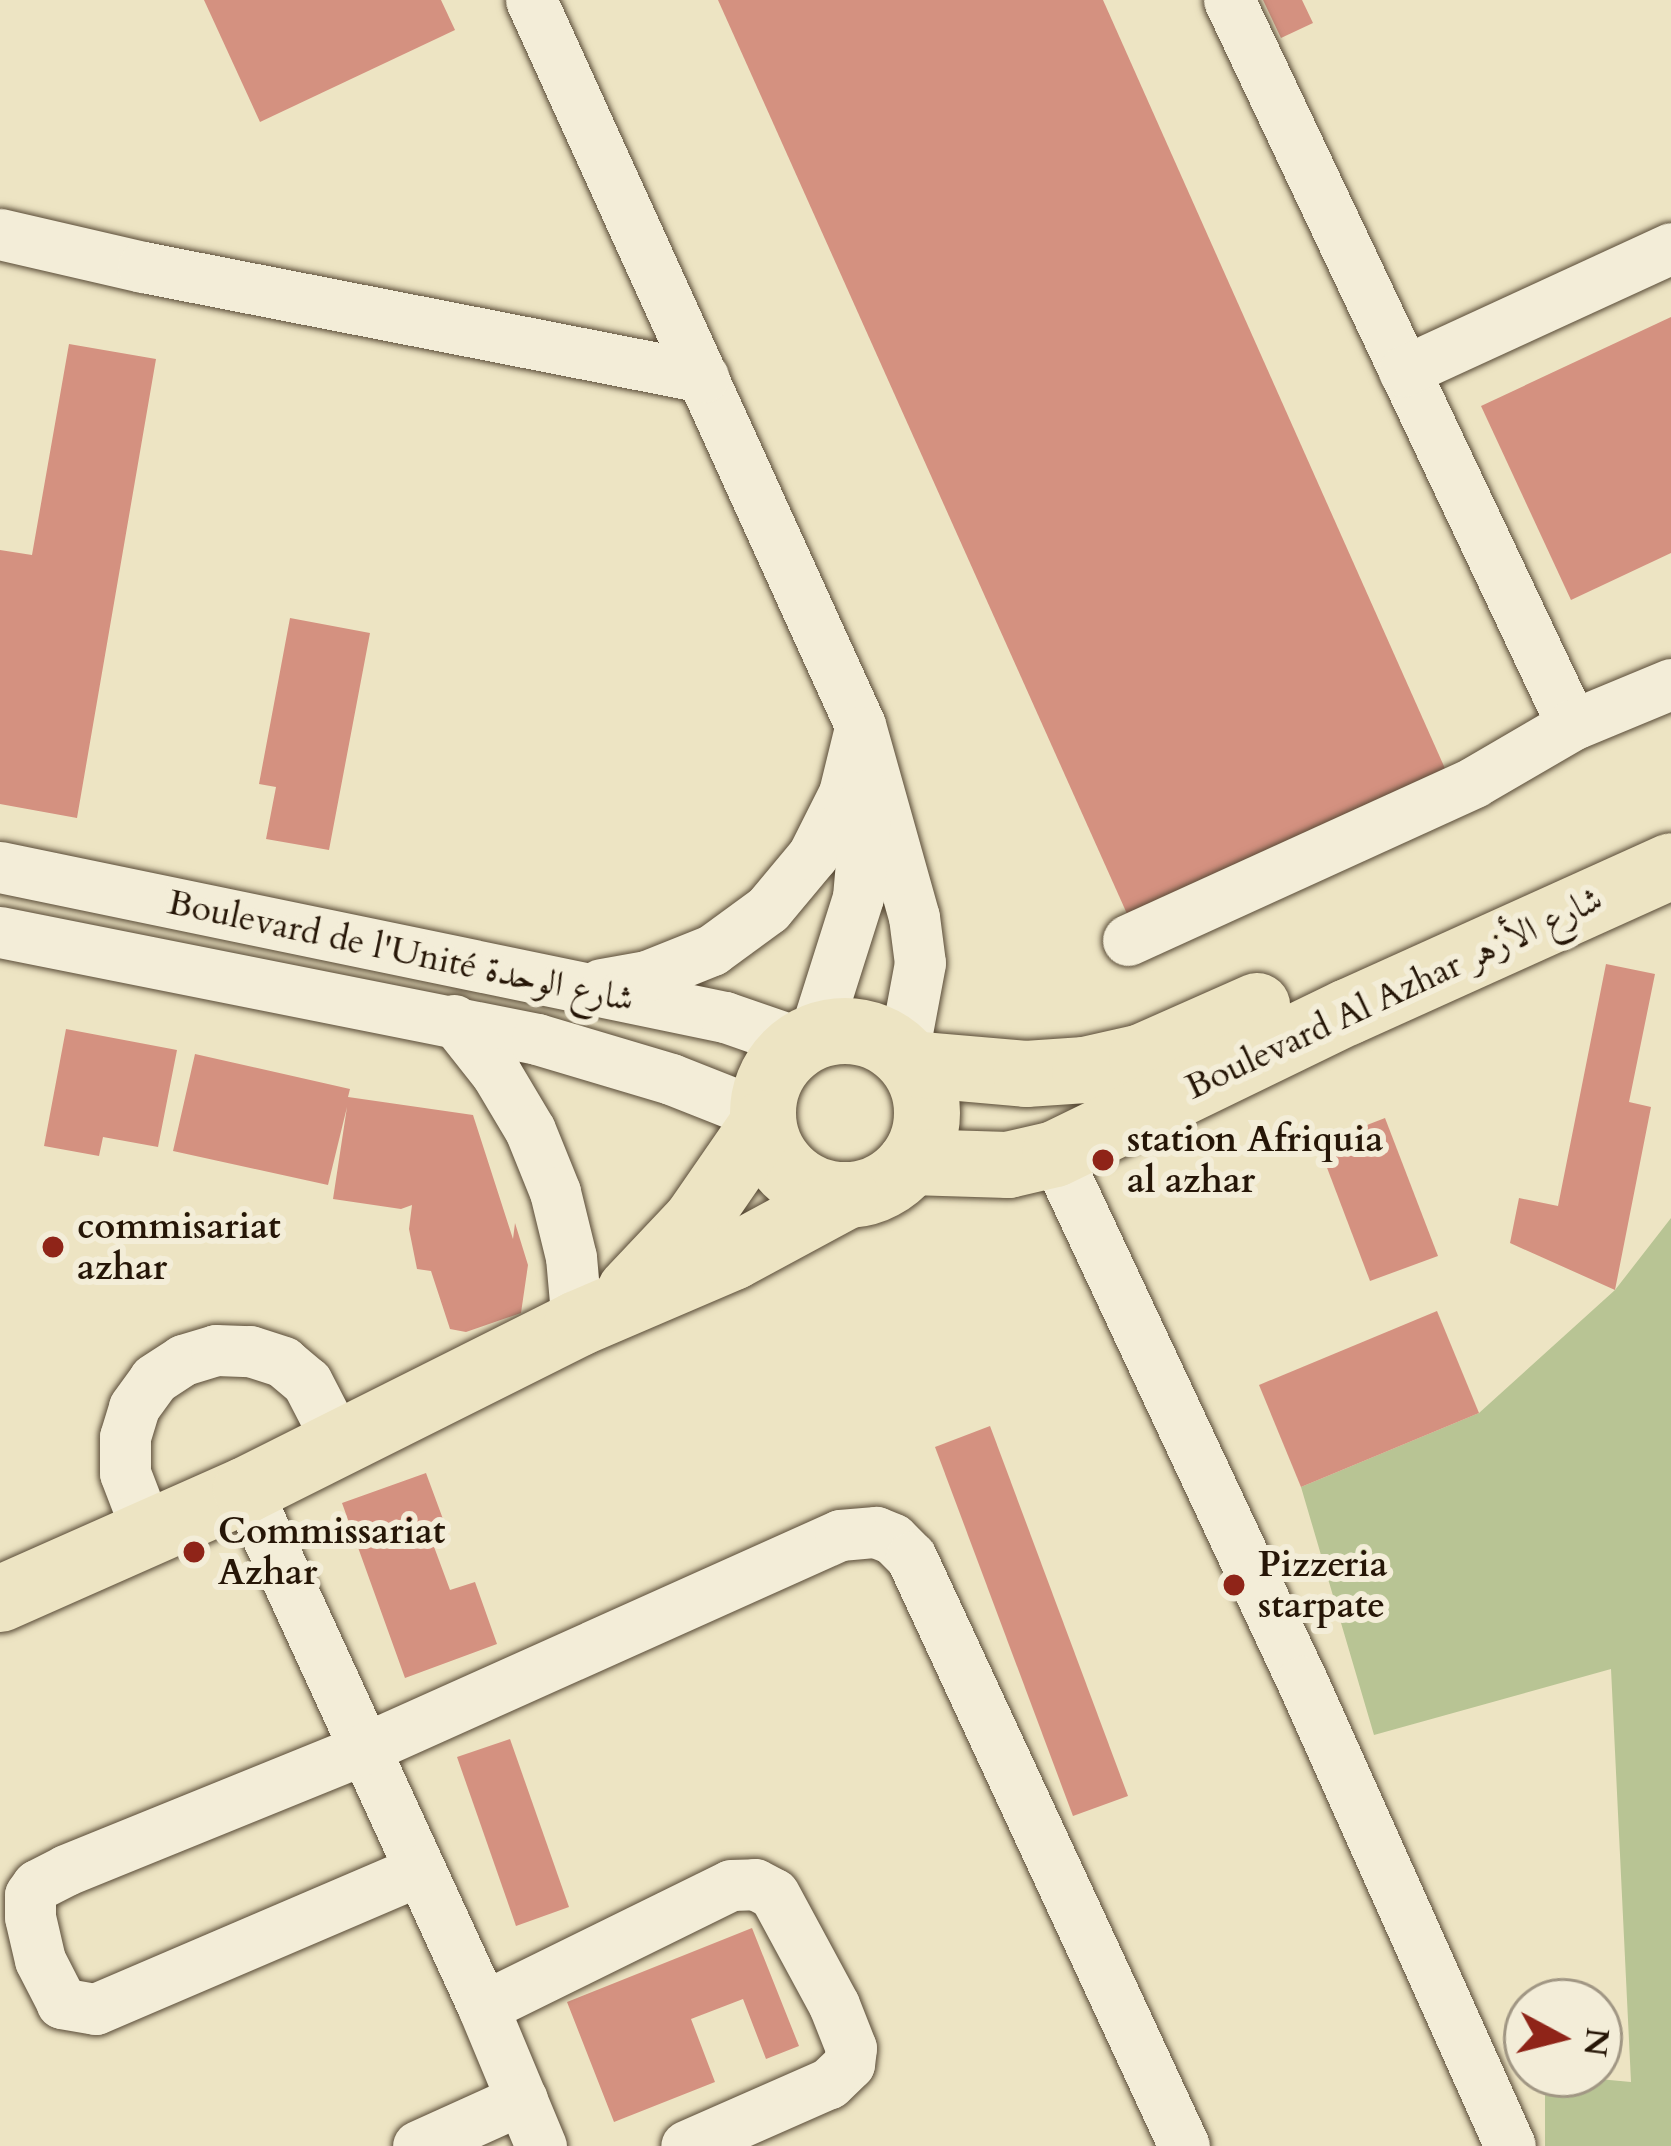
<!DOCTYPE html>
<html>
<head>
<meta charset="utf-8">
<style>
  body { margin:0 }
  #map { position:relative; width:1671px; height:2146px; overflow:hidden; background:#ede4c3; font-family:Cardo,Amiri,serif }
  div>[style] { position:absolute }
  .green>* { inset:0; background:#b8c494 }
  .building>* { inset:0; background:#d49180 }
  .roads { filter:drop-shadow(0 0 3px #584a36) drop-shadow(0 0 3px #584a36) }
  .minor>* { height:51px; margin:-25.5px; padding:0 25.5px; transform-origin:25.5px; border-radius:25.5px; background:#f3edd8 }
  .major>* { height:66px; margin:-33px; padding:0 33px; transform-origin:33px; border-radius:33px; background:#ede4c3 }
  .major>.ring { margin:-33px; padding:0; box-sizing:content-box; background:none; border:66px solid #ede4c3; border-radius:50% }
  .dots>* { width:33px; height:33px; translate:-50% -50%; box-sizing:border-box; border:6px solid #f3edd8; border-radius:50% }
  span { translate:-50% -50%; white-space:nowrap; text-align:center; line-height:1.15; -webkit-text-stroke:12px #f3edd8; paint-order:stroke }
  .street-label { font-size:36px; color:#261607 }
  .poi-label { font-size:36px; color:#261607; font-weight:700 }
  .left { translate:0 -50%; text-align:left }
  .north { position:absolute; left:1503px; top:1978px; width:120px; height:120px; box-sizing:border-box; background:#f3edd8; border:3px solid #a19784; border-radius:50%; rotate:97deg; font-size:33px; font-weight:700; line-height:48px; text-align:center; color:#261607 }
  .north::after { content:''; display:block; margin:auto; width:42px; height:54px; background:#8f2418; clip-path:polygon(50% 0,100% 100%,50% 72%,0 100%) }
</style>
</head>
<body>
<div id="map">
  <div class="green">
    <i style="clip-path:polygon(1671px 1218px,1671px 2146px,1545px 2146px,1545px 2074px,1631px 2082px,1611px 1669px,1374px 1735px,1301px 1487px,1479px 1413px,1615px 1290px)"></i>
  </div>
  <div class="building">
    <i style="clip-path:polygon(204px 0,441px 0,455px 30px,260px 122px)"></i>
    <i style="clip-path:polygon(718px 0,1103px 0,1447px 773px,1128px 916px)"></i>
    <i style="clip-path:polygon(1263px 0,1302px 0,1313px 23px,1281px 38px)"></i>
    <i style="clip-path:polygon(1671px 317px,1671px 553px,1571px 600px,1481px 406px)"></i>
    <i style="clip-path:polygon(69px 344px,156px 359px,77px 818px,0 804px,0 550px,32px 555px)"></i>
    <i style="clip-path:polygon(290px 618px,370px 633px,329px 850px,266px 839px,276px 787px,259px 784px)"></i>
    <i style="clip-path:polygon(1606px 964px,1655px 974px,1629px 1102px,1651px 1107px,1615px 1290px,1510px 1243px,1519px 1198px,1558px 1206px)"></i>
    <i style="clip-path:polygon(66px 1029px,177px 1050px,158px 1147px,103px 1137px,99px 1156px,44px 1146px)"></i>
    <i style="clip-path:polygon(195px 1054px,350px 1089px,348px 1097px,473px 1115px,513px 1239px,515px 1223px,528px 1265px,521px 1313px,466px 1332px,450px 1329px,431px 1271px,417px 1269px,409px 1229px,412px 1205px,401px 1209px,333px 1199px,347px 1107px,328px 1185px,173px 1151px)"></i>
    <i style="clip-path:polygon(1385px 1118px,1438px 1256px,1370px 1281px,1318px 1144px)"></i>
    <i style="clip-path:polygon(1437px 1311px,1479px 1413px,1301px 1487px,1259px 1385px)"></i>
    <i style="clip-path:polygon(990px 1426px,1128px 1796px,1073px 1816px,935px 1447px)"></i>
    <i style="clip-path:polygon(426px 1473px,450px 1538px,433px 1544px,450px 1590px,475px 1582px,497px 1644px,405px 1678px,342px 1503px)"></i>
    <i style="clip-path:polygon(510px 1739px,569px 1907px,516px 1926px,457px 1757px)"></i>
    <i style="clip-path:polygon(752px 1928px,799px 2046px,766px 2059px,743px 1999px,691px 2019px,715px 2082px,614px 2122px,567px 2002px)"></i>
  </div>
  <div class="roads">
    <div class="minor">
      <i style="left:531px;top:0;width:796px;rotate:65.59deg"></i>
      <i style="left:860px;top:725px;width:199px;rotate:74.3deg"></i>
      <i style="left:914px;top:917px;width:46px;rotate:82.6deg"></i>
      <i style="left:920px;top:963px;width:93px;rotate:100.6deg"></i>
      <i style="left:1229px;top:0;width:802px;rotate:64.68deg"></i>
      <i style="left:0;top:234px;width:147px;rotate:13deg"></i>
      <i style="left:143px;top:267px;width:571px;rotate:11.11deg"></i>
      <i style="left:1404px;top:371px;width:294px;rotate:-24.7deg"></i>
      <i style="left:0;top:867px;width:740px;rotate:11.69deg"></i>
      <i style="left:725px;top:1017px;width:79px;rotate:19.1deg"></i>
      <i style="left:0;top:932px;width:548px;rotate:11.27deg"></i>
      <i style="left:537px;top:1039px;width:140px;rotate:16.6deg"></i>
      <i style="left:671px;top:1079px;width:98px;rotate:21.6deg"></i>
      <i style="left:1128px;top:940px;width:380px;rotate:-24.5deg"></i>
      <i style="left:1474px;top:782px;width:113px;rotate:-30.2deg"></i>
      <i style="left:1572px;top:725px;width:107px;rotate:-22.5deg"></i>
      <i style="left:601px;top:984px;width:47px;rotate:-9.9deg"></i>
      <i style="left:647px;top:976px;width:70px;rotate:-21.8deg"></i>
      <i style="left:712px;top:950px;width:69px;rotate:-36.2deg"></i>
      <i style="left:768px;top:909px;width:70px;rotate:-50.2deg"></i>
      <i style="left:813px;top:855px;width:69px;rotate:-63.4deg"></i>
      <i style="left:844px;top:793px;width:63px;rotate:-76.2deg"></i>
      <i style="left:454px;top:1020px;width:68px;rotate:51.6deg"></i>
      <i style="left:496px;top:1073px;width:66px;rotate:59.2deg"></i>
      <i style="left:530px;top:1130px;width:67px;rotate:68deg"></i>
      <i style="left:555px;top:1192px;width:67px;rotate:76.2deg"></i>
      <i style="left:571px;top:1257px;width:67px;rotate:84.9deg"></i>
      <i style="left:814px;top:1036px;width:146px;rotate:-72.4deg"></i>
      <i style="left:858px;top:897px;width:102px;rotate:-85deg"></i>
      <i style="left:1055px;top:1154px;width:582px;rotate:64.89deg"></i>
      <i style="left:1302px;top:1681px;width:509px;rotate:65.9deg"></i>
      <i style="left:246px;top:1490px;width:569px;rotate:65.37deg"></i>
      <i style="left:483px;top:2007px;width:151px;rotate:67.4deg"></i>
      <i style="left:148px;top:1533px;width:64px;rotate:-111deg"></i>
      <i style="left:125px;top:1473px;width:36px;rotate:-90deg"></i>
      <i style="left:125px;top:1437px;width:31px;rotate:-73deg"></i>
      <i style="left:134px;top:1407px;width:34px;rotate:-54deg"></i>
      <i style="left:154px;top:1379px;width:35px;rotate:-33deg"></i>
      <i style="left:183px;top:1360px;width:34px;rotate:-17deg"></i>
      <i style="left:216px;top:1350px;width:34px;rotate:2deg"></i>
      <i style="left:250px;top:1351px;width:35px;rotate:18deg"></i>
      <i style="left:283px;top:1362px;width:31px;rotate:40deg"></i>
      <i style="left:307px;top:1382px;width:70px;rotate:62.7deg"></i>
      <i style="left:420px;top:1870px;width:353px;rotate:156.8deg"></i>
      <i style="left:95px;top:2009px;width:34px;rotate:-170deg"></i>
      <i style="left:62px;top:2003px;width:48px;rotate:-117.1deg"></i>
      <i style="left:40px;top:1960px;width:44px;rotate:-103.1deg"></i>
      <i style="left:30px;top:1917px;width:22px;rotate:-90deg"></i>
      <i style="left:30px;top:1895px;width:12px;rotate:-55deg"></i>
      <i style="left:37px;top:1885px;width:33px;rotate:-27deg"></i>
      <i style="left:66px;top:1870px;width:318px;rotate:-22.1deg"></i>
      <i style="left:361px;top:1750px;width:525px;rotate:-24.17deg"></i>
      <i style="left:840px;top:1535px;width:36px;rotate:-5deg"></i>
      <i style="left:876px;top:1532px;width:18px;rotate:22deg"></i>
      <i style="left:893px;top:1539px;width:25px;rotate:45deg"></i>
      <i style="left:911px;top:1557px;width:649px;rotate:65.13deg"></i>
      <i style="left:483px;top:2007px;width:276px;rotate:-26.2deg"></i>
      <i style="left:731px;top:1885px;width:24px;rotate:-2deg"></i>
      <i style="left:755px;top:1884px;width:21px;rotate:28deg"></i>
      <i style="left:774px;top:1894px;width:126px;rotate:61.6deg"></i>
      <i style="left:834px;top:2005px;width:46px;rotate:68.4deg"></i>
      <i style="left:851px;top:2048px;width:16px;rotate:97deg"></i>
      <i style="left:849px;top:2064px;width:28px;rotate:136deg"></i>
      <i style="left:829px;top:2083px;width:156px;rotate:156.2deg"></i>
      <i style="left:418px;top:2146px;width:114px;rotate:-24.3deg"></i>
    </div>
    <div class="major">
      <i class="ring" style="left:763px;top:1031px;width:98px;height:98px"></i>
      <i style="left:912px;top:1064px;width:114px;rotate:5deg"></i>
      <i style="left:1026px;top:1074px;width:59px;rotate:-3.9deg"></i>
      <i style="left:1085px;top:1070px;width:58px;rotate:-12.8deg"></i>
      <i style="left:1142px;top:1057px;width:126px;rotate:-23.9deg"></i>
      <i style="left:911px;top:1162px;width:97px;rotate:1.8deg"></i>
      <i style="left:1008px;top:1165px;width:48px;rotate:-13.2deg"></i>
      <i style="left:1055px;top:1154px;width:326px;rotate:-25.9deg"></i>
      <i style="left:1348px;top:1012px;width:354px;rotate:-24.3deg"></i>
      <i style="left:630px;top:1291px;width:96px;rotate:-46.7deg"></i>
      <i style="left:696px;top:1221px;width:118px;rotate:-55.4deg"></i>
      <i style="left:0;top:1599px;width:269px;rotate:-23.9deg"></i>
      <i style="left:246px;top:1490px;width:370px;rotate:-26.6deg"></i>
      <i style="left:577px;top:1324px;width:170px;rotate:-23.2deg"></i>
      <i style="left:733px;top:1257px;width:128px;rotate:-28.4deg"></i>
    </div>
  </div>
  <div class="dots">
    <i style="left:1103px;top:1160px;background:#8f2418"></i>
    <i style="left:53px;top:1247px;background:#8f2418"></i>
    <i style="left:194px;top:1552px;background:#8f2418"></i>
    <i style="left:1234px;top:1585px;background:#8f2418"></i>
  </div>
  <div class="street-label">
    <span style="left:401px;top:951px;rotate:12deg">Boulevard de l'Unité شارع الوحدة</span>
    <span style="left:1394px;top:993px;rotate:-25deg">Boulevard Al Azhar شارع الأزهر</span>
  </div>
  <div class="poi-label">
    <span class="left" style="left:1127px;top:1160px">station Afriquia<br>al azhar</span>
    <span class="left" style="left:77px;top:1247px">commisariat<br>azhar</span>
    <span class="left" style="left:218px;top:1552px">Commissariat<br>Azhar</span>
    <span class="left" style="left:1258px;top:1585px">Pizzeria<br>starpate</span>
  </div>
  <div class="north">N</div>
</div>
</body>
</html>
